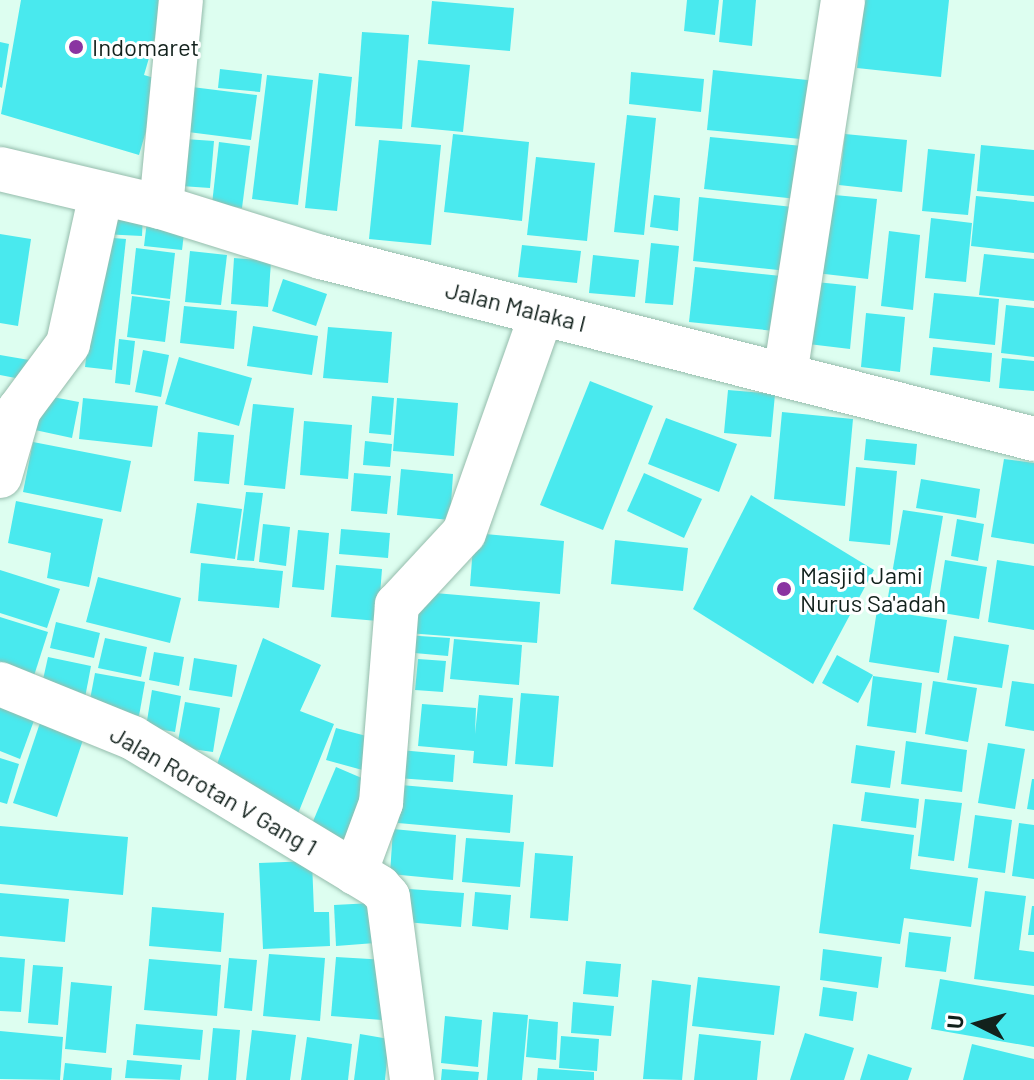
<!DOCTYPE html>
<html>
<head>
<meta charset="utf-8">
<style>
  body { margin:0 }
  #map { position:relative; width:1034px; height:1080px; overflow:hidden; background:#ddfef0; font-family:Barlow,sans-serif }
  div>[style] { position:absolute }
  .building>* { inset:0; background:#49e9ee }
  .roads { filter:drop-shadow(0 0 2px #95bcac) drop-shadow(0 0 2px #95bcac) }
  .minor>* { height:44px; margin:-22px; padding:0 22px; transform-origin:22px; border-radius:22px; background:#fff }
  .dots>* { width:22px; height:22px; translate:-50% -50%; box-sizing:border-box; border:4px solid #fff; border-radius:50% }
  span { translate:-50% -50%; white-space:nowrap; text-align:center; line-height:1.15; -webkit-text-stroke:6px #fff; paint-order:stroke }
  .poi-label { font-size:24px; color:#12211c }
  .left { translate:0 -50%; text-align:left }
  .street-label { font-size:24px; color:#12211c }
  .north { position:absolute; left:938px; top:984px; width:80px; height:80px; -webkit-text-stroke:6px #fff; paint-order:stroke; rotate:275deg; font-size:22px; font-weight:700; line-height:32px; text-align:center; color:#12211c }
  .north::after { content:''; display:block; margin:auto; width:28px; height:36px; background:#12211c; clip-path:polygon(50% 0,100% 100%,50% 72%,0 100%) }
</style>
</head>
<body>
<div id="map">
  <div class="building">
    <i style="clip-path:polygon(21px 0,166px 0,144px 75px,161px 80px,139px 155px,1px 114px)"></i>
    <i style="clip-path:polygon(687px 0,719px 0,715px 35px,684px 31px)"></i>
    <i style="clip-path:polygon(723px 0,756px 0,752px 46px,719px 42px)"></i>
    <i style="clip-path:polygon(864px 0,949px 0,941px 77px,857px 68px)"></i>
    <i style="clip-path:polygon(432px 1px,514px 8px,510px 51px,428px 44px)"></i>
    <i style="clip-path:polygon(362px 32px,409px 35px,402px 129px,355px 126px)"></i>
    <i style="clip-path:polygon(0 42px,9px 44px,2px 88px,0 87px)"></i>
    <i style="clip-path:polygon(418px 60px,470px 65px,463px 132px,411px 127px)"></i>
    <i style="clip-path:polygon(220px 69px,262px 74px,260px 92px,218px 88px)"></i>
    <i style="clip-path:polygon(713px 70px,817px 81px,811px 140px,707px 130px)"></i>
    <i style="clip-path:polygon(631px 72px,704px 79px,701px 112px,629px 104px)"></i>
    <i style="clip-path:polygon(319px 73px,352px 77px,337px 211px,305px 208px)"></i>
    <i style="clip-path:polygon(267px 75px,313px 80px,298px 205px,252px 199px)"></i>
    <i style="clip-path:polygon(192px 87px,257px 95px,251px 140px,188px 132px)"></i>
    <i style="clip-path:polygon(627px 115px,656px 118px,644px 235px,614px 232px)"></i>
    <i style="clip-path:polygon(453px 134px,529px 142px,522px 221px,444px 212px)"></i>
    <i style="clip-path:polygon(845px 134px,907px 140px,902px 192px,839px 185px)"></i>
    <i style="clip-path:polygon(710px 137px,802px 146px,797px 199px,704px 189px)"></i>
    <i style="clip-path:polygon(185px 139px,214px 141px,210px 188px,181px 186px)"></i>
    <i style="clip-path:polygon(379px 140px,441px 145px,431px 245px,369px 239px)"></i>
    <i style="clip-path:polygon(219px 142px,250px 146px,242px 208px,212px 204px)"></i>
    <i style="clip-path:polygon(981px 145px,1034px 150px,1034px 196px,977px 191px)"></i>
    <i style="clip-path:polygon(928px 149px,975px 154px,968px 215px,922px 211px)"></i>
    <i style="clip-path:polygon(536px 157px,595px 163px,587px 241px,527px 235px)"></i>
    <i style="clip-path:polygon(824px 194px,877px 199px,868px 279px,816px 273px)"></i>
    <i style="clip-path:polygon(654px 195px,680px 198px,678px 231px,650px 227px)"></i>
    <i style="clip-path:polygon(976px 196px,1034px 202px,1034px 253px,971px 246px)"></i>
    <i style="clip-path:polygon(699px 197px,793px 207px,787px 271px,693px 261px)"></i>
    <i style="clip-path:polygon(104px 211px,143px 214px,142px 236px,102px 234px)"></i>
    <i style="clip-path:polygon(931px 218px,972px 223px,966px 282px,925px 278px)"></i>
    <i style="clip-path:polygon(147px 221px,185px 225px,182px 250px,144px 246px)"></i>
    <i style="clip-path:polygon(889px 231px,920px 235px,913px 310px,881px 306px)"></i>
    <i style="clip-path:polygon(0 234px,31px 239px,18px 326px,0 323px)"></i>
    <i style="clip-path:polygon(100px 237px,126px 239px,112px 370px,85px 367px)"></i>
    <i style="clip-path:polygon(651px 243px,679px 246px,673px 305px,645px 303px)"></i>
    <i style="clip-path:polygon(522px 245px,581px 251px,577px 283px,518px 277px)"></i>
    <i style="clip-path:polygon(136px 248px,175px 253px,170px 299px,131px 294px)"></i>
    <i style="clip-path:polygon(190px 251px,227px 255px,221px 305px,185px 302px)"></i>
    <i style="clip-path:polygon(984px 254px,1034px 259px,1034px 301px,979px 295px)"></i>
    <i style="clip-path:polygon(593px 255px,639px 260px,635px 297px,589px 293px)"></i>
    <i style="clip-path:polygon(234px 258px,271px 261px,268px 307px,231px 304px)"></i>
    <i style="clip-path:polygon(695px 267px,781px 276px,775px 331px,689px 322px)"></i>
    <i style="clip-path:polygon(283px 279px,327px 294px,316px 326px,272px 311px)"></i>
    <i style="clip-path:polygon(806px 281px,856px 286px,850px 349px,800px 343px)"></i>
    <i style="clip-path:polygon(934px 293px,999px 299px,995px 345px,929px 338px)"></i>
    <i style="clip-path:polygon(132px 296px,170px 301px,165px 342px,127px 337px)"></i>
    <i style="clip-path:polygon(1006px 305px,1034px 308px,1034px 357px,1001px 353px)"></i>
    <i style="clip-path:polygon(184px 306px,237px 311px,234px 349px,180px 343px)"></i>
    <i style="clip-path:polygon(866px 313px,905px 317px,900px 372px,861px 367px)"></i>
    <i style="clip-path:polygon(253px 326px,318px 336px,312px 375px,247px 366px)"></i>
    <i style="clip-path:polygon(328px 327px,392px 332px,388px 383px,323px 378px)"></i>
    <i style="clip-path:polygon(119px 339px,135px 341px,130px 385px,115px 383px)"></i>
    <i style="clip-path:polygon(933px 347px,992px 353px,990px 382px,930px 375px)"></i>
    <i style="clip-path:polygon(143px 350px,169px 355px,161px 397px,135px 392px)"></i>
    <i style="clip-path:polygon(0 355px,35px 361px,31px 381px,0 375px)"></i>
    <i style="clip-path:polygon(179px 357px,252px 378px,239px 426px,165px 404px)"></i>
    <i style="clip-path:polygon(1002px 358px,1034px 361px,1034px 391px,999px 388px)"></i>
    <i style="clip-path:polygon(590px 381px,653px 406px,603px 530px,540px 505px)"></i>
    <i style="clip-path:polygon(728px 390px,775px 394px,771px 437px,724px 433px)"></i>
    <i style="clip-path:polygon(42px 395px,79px 402px,72px 438px,35px 430px)"></i>
    <i style="clip-path:polygon(372px 396px,394px 398px,391px 435px,369px 433px)"></i>
    <i style="clip-path:polygon(83px 398px,158px 406px,152px 447px,79px 439px)"></i>
    <i style="clip-path:polygon(397px 398px,458px 403px,454px 456px,393px 451px)"></i>
    <i style="clip-path:polygon(253px 404px,294px 408px,285px 489px,244px 485px)"></i>
    <i style="clip-path:polygon(782px 412px,853px 419px,845px 506px,774px 499px)"></i>
    <i style="clip-path:polygon(666px 418px,737px 444px,719px 492px,648px 464px)"></i>
    <i style="clip-path:polygon(304px 421px,352px 425px,348px 479px,300px 475px)"></i>
    <i style="clip-path:polygon(198px 432px,234px 435px,229px 484px,194px 481px)"></i>
    <i style="clip-path:polygon(866px 439px,917px 444px,915px 465px,864px 460px)"></i>
    <i style="clip-path:polygon(365px 441px,392px 444px,390px 467px,363px 465px)"></i>
    <i style="clip-path:polygon(33px 442px,131px 461px,121px 512px,23px 492px)"></i>
    <i style="clip-path:polygon(1004px 459px,1034px 463px,1034px 544px,991px 537px)"></i>
    <i style="clip-path:polygon(856px 467px,897px 471px,890px 545px,849px 541px)"></i>
    <i style="clip-path:polygon(401px 469px,453px 474px,450px 520px,397px 515px)"></i>
    <i style="clip-path:polygon(354px 473px,391px 476px,387px 514px,351px 511px)"></i>
    <i style="clip-path:polygon(644px 473px,702px 499px,684px 538px,627px 511px)"></i>
    <i style="clip-path:polygon(921px 479px,980px 489px,976px 518px,916px 508px)"></i>
    <i style="clip-path:polygon(246px 492px,263px 493px,254px 561px,237px 560px)"></i>
    <i style="clip-path:polygon(751px 495px,874px 570px,813px 684px,693px 609px)"></i>
    <i style="clip-path:polygon(16px 501px,103px 519px,89px 587px,47px 578px,51px 553px,8px 543px)"></i>
    <i style="clip-path:polygon(197px 503px,242px 509px,235px 559px,190px 553px)"></i>
    <i style="clip-path:polygon(903px 510px,943px 516px,928px 604px,888px 597px)"></i>
    <i style="clip-path:polygon(957px 519px,984px 524px,978px 561px,951px 556px)"></i>
    <i style="clip-path:polygon(263px 524px,290px 527px,286px 566px,259px 562px)"></i>
    <i style="clip-path:polygon(341px 529px,390px 533px,388px 558px,339px 554px)"></i>
    <i style="clip-path:polygon(298px 530px,329px 533px,324px 590px,292px 587px)"></i>
    <i style="clip-path:polygon(474px 533px,564px 541px,560px 594px,470px 586px)"></i>
    <i style="clip-path:polygon(615px 540px,688px 548px,683px 591px,611px 584px)"></i>
    <i style="clip-path:polygon(945px 560px,987px 567px,979px 619px,937px 612px)"></i>
    <i style="clip-path:polygon(997px 560px,1034px 566px,1034px 630px,988px 622px)"></i>
    <i style="clip-path:polygon(201px 563px,283px 571px,279px 608px,198px 601px)"></i>
    <i style="clip-path:polygon(336px 565px,382px 569px,378px 621px,331px 617px)"></i>
    <i style="clip-path:polygon(0 570px,60px 589px,47px 628px,0 613px)"></i>
    <i style="clip-path:polygon(98px 577px,181px 598px,170px 643px,86px 622px)"></i>
    <i style="clip-path:polygon(412px 591px,540px 602px,537px 643px,408px 633px)"></i>
    <i style="clip-path:polygon(877px 610px,947px 620px,939px 673px,869px 662px)"></i>
    <i style="clip-path:polygon(0 617px,48px 632px,31px 685px,0 675px)"></i>
    <i style="clip-path:polygon(56px 622px,100px 633px,94px 658px,50px 648px)"></i>
    <i style="clip-path:polygon(404px 635px,450px 638px,448px 656px,403px 652px)"></i>
    <i style="clip-path:polygon(954px 636px,1009px 645px,1002px 688px,947px 680px)"></i>
    <i style="clip-path:polygon(105px 638px,147px 647px,141px 677px,98px 668px)"></i>
    <i style="clip-path:polygon(263px 638px,321px 665px,300px 711px,334px 724px,295px 821px,212px 778px)"></i>
    <i style="clip-path:polygon(454px 639px,522px 645px,519px 685px,450px 679px)"></i>
    <i style="clip-path:polygon(154px 652px,184px 657px,179px 686px,149px 680px)"></i>
    <i style="clip-path:polygon(837px 655px,873px 675px,858px 703px,822px 683px)"></i>
    <i style="clip-path:polygon(48px 657px,91px 666px,84px 703px,40px 693px)"></i>
    <i style="clip-path:polygon(194px 658px,237px 665px,232px 697px,189px 690px)"></i>
    <i style="clip-path:polygon(418px 659px,446px 661px,443px 692px,415px 690px)"></i>
    <i style="clip-path:polygon(95px 673px,145px 682px,139px 716px,89px 705px)"></i>
    <i style="clip-path:polygon(873px 676px,922px 683px,916px 733px,867px 726px)"></i>
    <i style="clip-path:polygon(933px 681px,977px 688px,968px 742px,925px 734px)"></i>
    <i style="clip-path:polygon(1012px 681px,1034px 684px,1034px 731px,1005px 726px)"></i>
    <i style="clip-path:polygon(0 689px,40px 704px,20px 759px,0 751px)"></i>
    <i style="clip-path:polygon(152px 690px,181px 696px,175px 732px,146px 727px)"></i>
    <i style="clip-path:polygon(521px 693px,559px 696px,553px 767px,515px 764px)"></i>
    <i style="clip-path:polygon(479px 695px,513px 698px,507px 766px,473px 763px,474px 751px,418px 746px,422px 704px,476px 708px,475px 734px)"></i>
    <i style="clip-path:polygon(185px 702px,220px 708px,213px 752px,177px 747px)"></i>
    <i style="clip-path:polygon(43px 714px,87px 728px,57px 817px,13px 803px)"></i>
    <i style="clip-path:polygon(336px 728px,374px 738px,366px 771px,326px 760px)"></i>
    <i style="clip-path:polygon(906px 741px,967px 750px,962px 792px,901px 784px)"></i>
    <i style="clip-path:polygon(988px 743px,1025px 749px,1015px 809px,978px 803px)"></i>
    <i style="clip-path:polygon(856px 745px,895px 751px,890px 788px,851px 783px)"></i>
    <i style="clip-path:polygon(400px 750px,455px 755px,453px 782px,397px 778px)"></i>
    <i style="clip-path:polygon(0 758px,19px 764px,7px 804px,0 802px)"></i>
    <i style="clip-path:polygon(336px 767px,371px 782px,345px 842px,311px 826px)"></i>
    <i style="clip-path:polygon(1032px 779px,1034px 779px,1034px 810px,1027px 809px)"></i>
    <i style="clip-path:polygon(401px 785px,513px 795px,510px 833px,398px 823px)"></i>
    <i style="clip-path:polygon(865px 792px,919px 799px,916px 828px,861px 821px)"></i>
    <i style="clip-path:polygon(925px 799px,962px 803px,954px 861px,918px 856px)"></i>
    <i style="clip-path:polygon(975px 815px,1012px 820px,1005px 873px,968px 868px)"></i>
    <i style="clip-path:polygon(1019px 823px,1034px 825px,1034px 879px,1012px 876px)"></i>
    <i style="clip-path:polygon(833px 824px,914px 835px,910px 869px,978px 878px,971px 927px,904px 918px,900px 944px,819px 933px)"></i>
    <i style="clip-path:polygon(0 826px,128px 837px,123px 895px,0 884px)"></i>
    <i style="clip-path:polygon(393px 829px,456px 835px,453px 880px,390px 874px)"></i>
    <i style="clip-path:polygon(466px 838px,524px 842px,520px 887px,462px 882px)"></i>
    <i style="clip-path:polygon(535px 853px,573px 856px,568px 921px,530px 918px)"></i>
    <i style="clip-path:polygon(312px 861px,314px 912px,329px 912px,330px 946px,263px 949px,259px 863px)"></i>
    <i style="clip-path:polygon(409px 889px,464px 893px,461px 927px,406px 922px)"></i>
    <i style="clip-path:polygon(985px 891px,1026px 896px,1019px 950px,1034px 952px,1034px 986px,974px 979px)"></i>
    <i style="clip-path:polygon(475px 892px,511px 895px,508px 930px,472px 926px)"></i>
    <i style="clip-path:polygon(0 893px,69px 899px,65px 942px,0 936px)"></i>
    <i style="clip-path:polygon(372px 903px,375px 943px,336px 946px,334px 905px)"></i>
    <i style="clip-path:polygon(1032px 906px,1034px 906px,1034px 935px,1028px 935px)"></i>
    <i style="clip-path:polygon(152px 907px,224px 913px,221px 952px,149px 946px)"></i>
    <i style="clip-path:polygon(909px 932px,951px 937px,946px 972px,905px 967px)"></i>
    <i style="clip-path:polygon(823px 949px,882px 957px,878px 988px,820px 980px)"></i>
    <i style="clip-path:polygon(269px 954px,325px 958px,320px 1021px,263px 1016px)"></i>
    <i style="clip-path:polygon(0 957px,25px 959px,21px 1012px,0 1011px)"></i>
    <i style="clip-path:polygon(336px 957px,387px 960px,382px 1020px,331px 1016px)"></i>
    <i style="clip-path:polygon(229px 958px,257px 960px,252px 1011px,224px 1008px)"></i>
    <i style="clip-path:polygon(149px 959px,221px 965px,217px 1016px,144px 1010px)"></i>
    <i style="clip-path:polygon(586px 961px,621px 964px,618px 997px,583px 994px)"></i>
    <i style="clip-path:polygon(33px 965px,63px 967px,58px 1025px,28px 1023px)"></i>
    <i style="clip-path:polygon(698px 977px,780px 986px,774px 1035px,692px 1026px)"></i>
    <i style="clip-path:polygon(940px 979px,1034px 995px,1034px 1047px,931px 1029px)"></i>
    <i style="clip-path:polygon(652px 980px,691px 985px,682px 1080px,643px 1079px)"></i>
    <i style="clip-path:polygon(71px 982px,112px 986px,106px 1053px,65px 1049px)"></i>
    <i style="clip-path:polygon(823px 987px,857px 992px,853px 1021px,819px 1016px)"></i>
    <i style="clip-path:polygon(573px 1002px,614px 1006px,611px 1036px,571px 1033px)"></i>
    <i style="clip-path:polygon(493px 1012px,528px 1015px,522px 1080px,487px 1080px)"></i>
    <i style="clip-path:polygon(445px 1016px,482px 1020px,478px 1067px,441px 1063px)"></i>
    <i style="clip-path:polygon(529px 1019px,558px 1022px,556px 1060px,526px 1057px)"></i>
    <i style="clip-path:polygon(136px 1024px,203px 1030px,200px 1060px,133px 1055px)"></i>
    <i style="clip-path:polygon(213px 1028px,240px 1030px,236px 1080px,208px 1080px)"></i>
    <i style="clip-path:polygon(252px 1030px,296px 1035px,290px 1080px,246px 1080px)"></i>
    <i style="clip-path:polygon(0 1031px,63px 1037px,60px 1080px,0 1079px)"></i>
    <i style="clip-path:polygon(805px 1033px,854px 1048px,844px 1080px,790px 1080px)"></i>
    <i style="clip-path:polygon(360px 1034px,389px 1039px,385px 1080px,354px 1080px)"></i>
    <i style="clip-path:polygon(699px 1034px,761px 1041px,757px 1080px,694px 1080px)"></i>
    <i style="clip-path:polygon(561px 1036px,599px 1039px,597px 1071px,559px 1068px)"></i>
    <i style="clip-path:polygon(307px 1037px,352px 1044px,348px 1080px,301px 1080px)"></i>
    <i style="clip-path:polygon(972px 1044px,1034px 1059px,1034px 1080px,963px 1080px)"></i>
    <i style="clip-path:polygon(868px 1054px,912px 1068px,908px 1080px,860px 1080px)"></i>
    <i style="clip-path:polygon(127px 1060px,182px 1065px,180px 1080px,125px 1078px)"></i>
    <i style="clip-path:polygon(65px 1063px,112px 1068px,111px 1080px,63px 1080px)"></i>
    <i style="clip-path:polygon(538px 1068px,594px 1072px,594px 1080px,537px 1080px)"></i>
    <i style="clip-path:polygon(442px 1069px,479px 1072px,478px 1080px,441px 1080px)"></i>
  </div>
  <div class="roads">
    <div class="minor">
      <i style="left:0;top:169px;width:165px;rotate:13.3deg"></i>
      <i style="left:161px;top:207px;width:168px;rotate:17.4deg"></i>
      <i style="left:321px;top:257px;width:736px;rotate:14.32deg"></i>
      <i style="left:161px;top:207px;width:208px;rotate:-84.5deg"></i>
      <i style="left:785px;top:375px;width:379px;rotate:-81.2deg"></i>
      <i style="left:0;top:476px;width:69px;rotate:-73.9deg"></i>
      <i style="left:19px;top:410px;width:82px;rotate:-53.4deg"></i>
      <i style="left:68px;top:344px;width:154px;rotate:-77.6deg"></i>
      <i style="left:0;top:684px;width:144px;rotate:22.1deg"></i>
      <i style="left:133px;top:738px;width:288px;rotate:31.2deg"></i>
      <i style="left:379px;top:887px;width:13px;rotate:48deg"></i>
      <i style="left:388px;top:897px;width:185px;rotate:82.5deg"></i>
      <i style="left:355px;top:873px;width:75px;rotate:-69.6deg"></i>
      <i style="left:381px;top:803px;width:199px;rotate:-85.4deg"></i>
      <i style="left:397px;top:605px;width:98px;rotate:-47.1deg"></i>
      <i style="left:464px;top:533px;width:233px;rotate:-70.5deg"></i>
    </div>
  </div>
  <div class="dots">
    <i style="left:76px;top:47px;background:#8a34a1"></i>
    <i style="left:784px;top:589px;background:#8a34a1"></i>
  </div>
  <div class="poi-label">
    <span class="left" style="left:92px;top:47px">Indomaret</span>
    <span class="left" style="left:800px;top:589px">Masjid Jami<br>Nurus Sa'adah</span>
  </div>
  <div class="street-label">
    <span style="left:516px;top:306px;rotate:14deg">Jalan Malaka I</span>
    <span style="left:214px;top:790px;rotate:30deg">Jalan Rorotan V Gang 1</span>
  </div>
  <div class="north">U</div>
</div>
</body>
</html>
